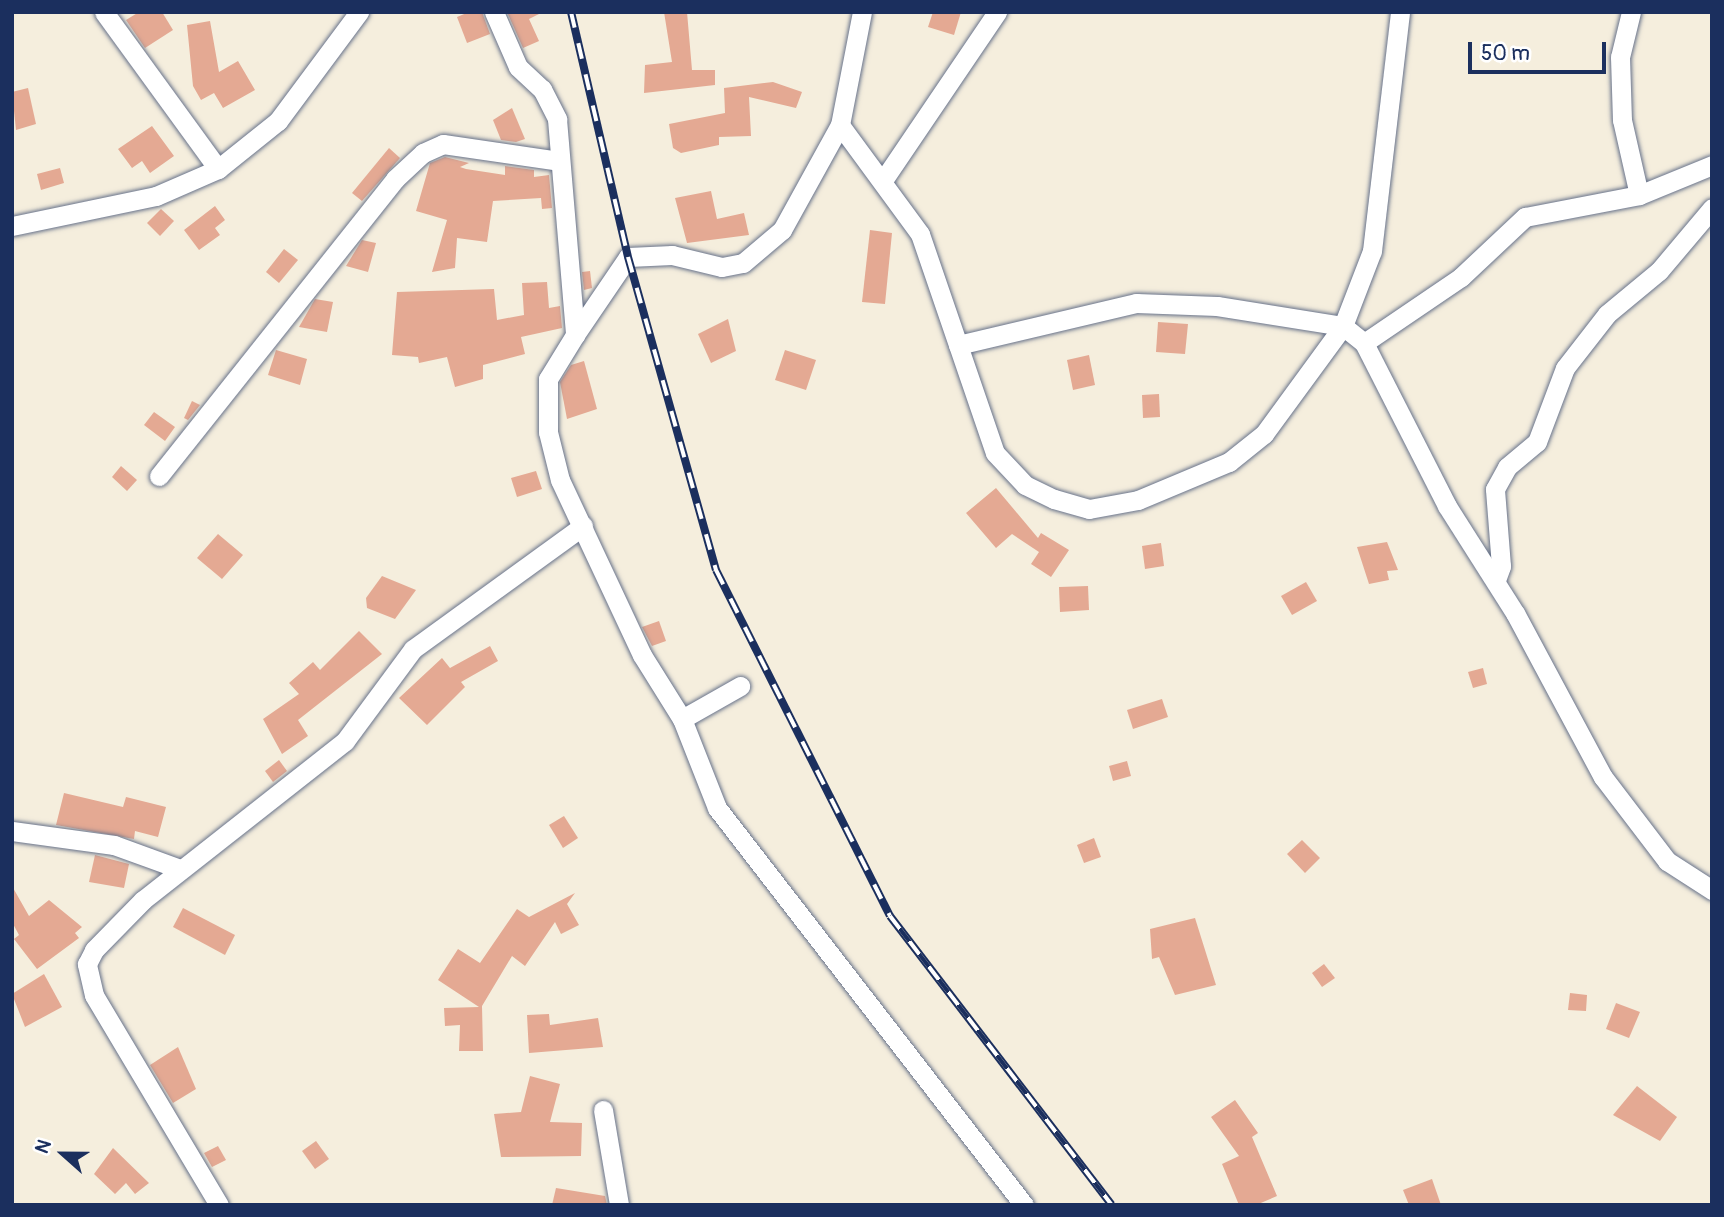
<!DOCTYPE html>
<html>
<head>
<meta charset="utf-8">
<style>
  body { margin:0 }
  #map { position:relative; width:1724px; height:1217px; overflow:hidden; background:#f5eedd; font-family:Pangolin,sans-serif }
  div>[style] { position:absolute }
  .building>* { inset:0; background:#e4a993 }
  .roads { filter:drop-shadow(0 0 2px #67728a) drop-shadow(0 0 2px #67728a) }
  .street>* { height:19px; margin:-9.5px; padding:0 9.5px; transform-origin:9.5px; border-radius:9.5px; background:#fff }
  .rail>* { height:8px; margin-top:-4px; transform-origin:0; background:repeating-linear-gradient(90deg,#fff 0 16px,#1b2f5e 0 32px); box-sizing:border-box; border-block:2px solid #1b2f5e }
  span { translate:-50% -50%; white-space:nowrap; text-align:center; line-height:1.15; -webkit-text-stroke:6px #fff; paint-order:stroke }
  .frame { position:absolute; inset:0; border:14px solid #1b2f5e; pointer-events:none }
  .north { position:absolute; left:28px; top:1119px; width:70px; height:70px; -webkit-text-stroke:5px #fff; paint-order:stroke; rotate:291deg; font-size:19px; font-weight:700; line-height:28px; text-align:center; color:#1b2f5e }
  .north::after { content:''; display:block; margin:auto; width:24px; height:32px; background:#1b2f5e; clip-path:polygon(50% 0,100% 100%,50% 72%,0 100%) }
  .scale { position:absolute; left:1468px; top:42px; width:138px; height:32px; box-sizing:border-box; border:4px solid #1b2f5e; border-top:0; padding-left:9px; font-size:21px; line-height:24px; white-space:nowrap; color:#1b2f5e; -webkit-text-stroke:5px #fff; paint-order:stroke }
</style>
</head>
<body>
<div id="map">
  <div class="building">
    <i style="clip-path:polygon(139px 12px,162px 12px,173px 30px,145px 48px,126px 20px)"></i>
    <i style="clip-path:polygon(469px 12px,482px 12px,490px 34px,467px 43px,457px 17px)"></i>
    <i style="clip-path:polygon(507px 12px,543px 12px,529px 19px,539px 41px,523px 48px)"></i>
    <i style="clip-path:polygon(664px 12px,687px 12px,692px 70px,715px 70px,715px 85px,644px 93px,645px 65px,672px 62px)"></i>
    <i style="clip-path:polygon(933px 12px,961px 12px,954px 35px,928px 27px)"></i>
    <i style="clip-path:polygon(210px 21px,219px 72px,238px 61px,255px 90px,223px 108px,214px 93px,201px 100px,193px 86px,187px 25px)"></i>
    <i style="clip-path:polygon(773px 82px,802px 92px,796px 108px,749px 97px,751px 136px,719px 137px,719px 145px,681px 153px,673px 148px,669px 124px,725px 113px,724px 88px)"></i>
    <i style="clip-path:polygon(28px 88px,36px 124px,16px 130px,12px 92px)"></i>
    <i style="clip-path:polygon(512px 108px,525px 139px,516px 142px,501px 140px,493px 120px)"></i>
    <i style="clip-path:polygon(152px 126px,174px 156px,150px 173px,142px 161px,132px 168px,118px 149px)"></i>
    <i style="clip-path:polygon(389px 148px,400px 158px,362px 201px,352px 193px)"></i>
    <i style="clip-path:polygon(445px 157px,469px 163px,460px 167px,466px 169px,505px 175px,505px 166px,534px 170px,534px 177px,549px 175px,552px 208px,542px 209px,541px 198px,493px 201px,487px 242px,457px 238px,455px 268px,432px 272px,447px 220px,416px 211px,430px 163px)"></i>
    <i style="clip-path:polygon(60px 168px,64px 183px,41px 190px,37px 174px)"></i>
    <i style="clip-path:polygon(711px 191px,717px 219px,744px 213px,749px 235px,687px 243px,675px 198px)"></i>
    <i style="clip-path:polygon(215px 206px,225px 220px,215px 228px,220px 235px,199px 250px,184px 230px)"></i>
    <i style="clip-path:polygon(161px 209px,174px 221px,160px 236px,147px 223px)"></i>
    <i style="clip-path:polygon(870px 230px,892px 233px,885px 304px,862px 302px)"></i>
    <i style="clip-path:polygon(362px 240px,376px 243px,368px 272px,346px 266px)"></i>
    <i style="clip-path:polygon(284px 249px,298px 260px,279px 283px,266px 272px)"></i>
    <i style="clip-path:polygon(590px 271px,592px 288px,584px 290px,582px 272px)"></i>
    <i style="clip-path:polygon(547px 282px,549px 308px,560px 306px,562px 328px,521px 337px,525px 354px,483px 365px,483px 379px,455px 387px,447px 357px,419px 363px,418px 357px,392px 355px,397px 292px,494px 289px,497px 320px,524px 315px,522px 283px)"></i>
    <i style="clip-path:polygon(315px 299px,333px 302px,327px 332px,299px 327px)"></i>
    <i style="clip-path:polygon(728px 319px,736px 351px,711px 363px,698px 334px)"></i>
    <i style="clip-path:polygon(1158px 322px,1188px 324px,1185px 354px,1156px 352px)"></i>
    <i style="clip-path:polygon(276px 350px,307px 359px,300px 385px,268px 375px)"></i>
    <i style="clip-path:polygon(785px 350px,816px 360px,806px 390px,775px 380px)"></i>
    <i style="clip-path:polygon(1089px 355px,1095px 385px,1073px 390px,1067px 360px)"></i>
    <i style="clip-path:polygon(584px 361px,597px 409px,567px 419px,560px 382px,571px 365px)"></i>
    <i style="clip-path:polygon(1159px 394px,1160px 417px,1143px 418px,1142px 395px)"></i>
    <i style="clip-path:polygon(192px 401px,200px 405px,188px 420px,184px 418px)"></i>
    <i style="clip-path:polygon(154px 412px,175px 427px,165px 441px,144px 425px)"></i>
    <i style="clip-path:polygon(121px 466px,137px 480px,127px 491px,112px 477px)"></i>
    <i style="clip-path:polygon(536px 471px,542px 489px,517px 497px,511px 478px)"></i>
    <i style="clip-path:polygon(996px 488px,1038px 538px,1041px 533px,1069px 550px,1051px 577px,1031px 564px,1039px 552px,1012px 534px,996px 548px,966px 513px)"></i>
    <i style="clip-path:polygon(218px 534px,243px 555px,222px 579px,197px 558px)"></i>
    <i style="clip-path:polygon(1387px 542px,1398px 570px,1387px 571px,1389px 580px,1369px 584px,1357px 547px)"></i>
    <i style="clip-path:polygon(1161px 543px,1164px 566px,1145px 569px,1142px 546px)"></i>
    <i style="clip-path:polygon(382px 576px,416px 590px,395px 619px,367px 608px,366px 598px)"></i>
    <i style="clip-path:polygon(1306px 582px,1317px 601px,1292px 615px,1281px 596px)"></i>
    <i style="clip-path:polygon(1088px 586px,1089px 610px,1060px 612px,1059px 587px)"></i>
    <i style="clip-path:polygon(659px 621px,666px 641px,652px 646px,642px 627px)"></i>
    <i style="clip-path:polygon(359px 631px,382px 654px,298px 720px,308px 736px,282px 754px,263px 719px,299px 694px,289px 683px,313px 662px,320px 670px)"></i>
    <i style="clip-path:polygon(490px 646px,498px 661px,461px 682px,465px 687px,427px 725px,399px 698px,442px 658px,450px 668px)"></i>
    <i style="clip-path:polygon(1483px 668px,1487px 684px,1473px 688px,1468px 672px)"></i>
    <i style="clip-path:polygon(1162px 699px,1168px 717px,1133px 729px,1127px 710px)"></i>
    <i style="clip-path:polygon(279px 760px,287px 771px,273px 782px,265px 771px)"></i>
    <i style="clip-path:polygon(1127px 761px,1131px 776px,1113px 781px,1109px 766px)"></i>
    <i style="clip-path:polygon(64px 793px,123px 807px,126px 797px,166px 807px,158px 837px,135px 831px,134px 839px,56px 825px)"></i>
    <i style="clip-path:polygon(564px 816px,578px 838px,563px 848px,549px 825px)"></i>
    <i style="clip-path:polygon(1094px 838px,1101px 857px,1084px 863px,1077px 845px)"></i>
    <i style="clip-path:polygon(1302px 840px,1320px 858px,1305px 873px,1287px 854px)"></i>
    <i style="clip-path:polygon(95px 855px,129px 864px,124px 888px,89px 882px)"></i>
    <i style="clip-path:polygon(12px 886px,29px 916px,49px 900px,82px 927px,75px 933px,79px 938px,37px 969px,14px 939px,19px 935px,12px 922px)"></i>
    <i style="clip-path:polygon(575px 893px,567px 904px,579px 925px,561px 934px,555px 922px,525px 966px,512px 956px,482px 1006px,483px 1051px,459px 1051px,460px 1025px,445px 1026px,444px 1008px,479px 1007px,438px 980px,458px 949px,480px 963px,517px 909px,529px 917px)"></i>
    <i style="clip-path:polygon(183px 908px,235px 935px,225px 955px,173px 927px)"></i>
    <i style="clip-path:polygon(1195px 918px,1216px 985px,1175px 995px,1159px 957px,1152px 959px,1150px 929px)"></i>
    <i style="clip-path:polygon(1324px 964px,1335px 978px,1322px 987px,1312px 973px)"></i>
    <i style="clip-path:polygon(44px 974px,62px 1007px,25px 1027px,12px 994px)"></i>
    <i style="clip-path:polygon(1570px 993px,1587px 995px,1586px 1011px,1568px 1010px)"></i>
    <i style="clip-path:polygon(1616px 1003px,1640px 1012px,1629px 1038px,1606px 1029px)"></i>
    <i style="clip-path:polygon(549px 1014px,550px 1025px,598px 1018px,603px 1047px,529px 1053px,527px 1015px)"></i>
    <i style="clip-path:polygon(178px 1047px,196px 1089px,173px 1103px,150px 1065px)"></i>
    <i style="clip-path:polygon(530px 1076px,560px 1084px,550px 1122px,582px 1123px,581px 1156px,501px 1157px,494px 1114px,521px 1112px)"></i>
    <i style="clip-path:polygon(1637px 1086px,1677px 1117px,1660px 1141px,1613px 1115px)"></i>
    <i style="clip-path:polygon(1235px 1100px,1258px 1133px,1252px 1137px,1277px 1196px,1256px 1205px,1239px 1205px,1222px 1164px,1239px 1156px,1211px 1117px)"></i>
    <i style="clip-path:polygon(316px 1141px,329px 1159px,315px 1169px,302px 1151px)"></i>
    <i style="clip-path:polygon(218px 1146px,226px 1160px,212px 1167px,204px 1153px)"></i>
    <i style="clip-path:polygon(113px 1148px,149px 1183px,135px 1194px,126px 1183px,115px 1194px,94px 1174px)"></i>
    <i style="clip-path:polygon(1432px 1179px,1441px 1205px,1409px 1205px,1403px 1190px)"></i>
    <i style="clip-path:polygon(556px 1188px,605px 1196px,607px 1205px,552px 1205px)"></i>
  </div>
  <div class="roads">
    <div class="street">
      <i style="left:104px;top:12px;width:194px;rotate:54deg"></i>
      <i style="left:494px;top:12px;width:60px;rotate:66.4deg"></i>
      <i style="left:518px;top:67px;width:33px;rotate:43deg"></i>
      <i style="left:542px;top:89px;width:34px;rotate:63deg"></i>
      <i style="left:557px;top:119px;width:217px;rotate:85.2deg"></i>
      <i style="left:575px;top:335px;width:52px;rotate:121.5deg"></i>
      <i style="left:548px;top:379px;width:53px;rotate:90deg"></i>
      <i style="left:548px;top:432px;width:49px;rotate:76deg"></i>
      <i style="left:560px;top:480px;width:193px;rotate:64.9deg"></i>
      <i style="left:642px;top:655px;width:75px;rotate:58deg"></i>
      <i style="left:682px;top:719px;width:96px;rotate:68.5deg"></i>
      <i style="left:717px;top:808px;width:502px;rotate:52.29deg"></i>
      <i style="left:1631px;top:12px;width:46px;rotate:103.7deg"></i>
      <i style="left:1620px;top:57px;width:63px;rotate:88.2deg"></i>
      <i style="left:1622px;top:120px;width:77px;rotate:77.2deg"></i>
      <i style="left:840px;top:125px;width:135px;rotate:53.7deg"></i>
      <i style="left:920px;top:234px;width:231px;rotate:71.1deg"></i>
      <i style="left:995px;top:453px;width:44px;rotate:46.8deg"></i>
      <i style="left:1025px;top:485px;width:32px;rotate:26deg"></i>
      <i style="left:1054px;top:499px;width:36px;rotate:16deg"></i>
      <i style="left:1089px;top:509px;width:50px;rotate:-10.4deg"></i>
      <i style="left:1138px;top:500px;width:99px;rotate:-22.7deg"></i>
      <i style="left:1229px;top:462px;width:45px;rotate:-38.7deg"></i>
      <i style="left:1264px;top:434px;width:134px;rotate:-53.8deg"></i>
      <i style="left:1343px;top:326px;width:80px;rotate:-68.9deg"></i>
      <i style="left:1372px;top:251px;width:241px;rotate:-83.3deg"></i>
      <i style="left:884px;top:179px;width:202px;rotate:-55.9deg"></i>
      <i style="left:12px;top:226px;width:147px;rotate:-11.8deg"></i>
      <i style="left:156px;top:196px;width:68px;rotate:-23.5deg"></i>
      <i style="left:218px;top:169px;width:77px;rotate:-38.7deg"></i>
      <i style="left:278px;top:121px;width:136px;rotate:-53.4deg"></i>
      <i style="left:575px;top:335px;width:94px;rotate:-55.8deg"></i>
      <i style="left:628px;top:257px;width:44px;rotate:-2.6deg"></i>
      <i style="left:672px;top:255px;width:51px;rotate:13.5deg"></i>
      <i style="left:722px;top:267px;width:21px;rotate:-11deg"></i>
      <i style="left:743px;top:263px;width:51px;rotate:-40.2deg"></i>
      <i style="left:782px;top:230px;width:120px;rotate:-61.1deg"></i>
      <i style="left:840px;top:125px;width:115px;rotate:-79deg"></i>
      <i style="left:1364px;top:343px;width:117px;rotate:-34.2deg"></i>
      <i style="left:1461px;top:277px;width:88px;rotate:-43.2deg"></i>
      <i style="left:1525px;top:217px;width:116px;rotate:-10.9deg"></i>
      <i style="left:1639px;top:195px;width:79px;rotate:-22.3deg"></i>
      <i style="left:958px;top:345px;width:183px;rotate:-13.3deg"></i>
      <i style="left:1136px;top:303px;width:81px;rotate:2.1deg"></i>
      <i style="left:1217px;top:306px;width:128px;rotate:9deg"></i>
      <i style="left:1343px;top:326px;width:27px;rotate:39deg"></i>
      <i style="left:1364px;top:343px;width:183px;rotate:63deg"></i>
      <i style="left:1447px;top:506px;width:127px;rotate:57.6deg"></i>
      <i style="left:1515px;top:613px;width:186px;rotate:61.8deg"></i>
      <i style="left:1603px;top:777px;width:106px;rotate:52.7deg"></i>
      <i style="left:1667px;top:861px;width:54px;rotate:32.8deg"></i>
      <i style="left:159px;top:476px;width:379px;rotate:-51.5deg"></i>
      <i style="left:395px;top:179px;width:38px;rotate:-43deg"></i>
      <i style="left:423px;top:153px;width:22px;rotate:-24deg"></i>
      <i style="left:443px;top:144px;width:117px;rotate:8.3deg"></i>
      <i style="left:1496px;top:580px;width:15px;rotate:-70deg"></i>
      <i style="left:1501px;top:566px;width:77px;rotate:-94.5deg"></i>
      <i style="left:1495px;top:489px;width:25px;rotate:-61deg"></i>
      <i style="left:1507px;top:467px;width:39px;rotate:-40deg"></i>
      <i style="left:1537px;top:442px;width:79px;rotate:-69.3deg"></i>
      <i style="left:1565px;top:368px;width:68px;rotate:-52.1deg"></i>
      <i style="left:1607px;top:314px;width:67px;rotate:-39.6deg"></i>
      <i style="left:1659px;top:271px;width:82px;rotate:-49.9deg"></i>
      <i style="left:682px;top:719px;width:67px;rotate:-29.6deg"></i>
      <i style="left:12px;top:831px;width:103px;rotate:7.8deg"></i>
      <i style="left:114px;top:845px;width:70px;rotate:20deg"></i>
      <i style="left:603px;top:1110px;width:96px;rotate:80.4deg"></i>
      <i style="left:219px;top:1205px;width:244px;rotate:-120.8deg"></i>
      <i style="left:94px;top:995px;width:32px;rotate:-103deg"></i>
      <i style="left:87px;top:964px;width:16px;rotate:-63deg"></i>
      <i style="left:94px;top:950px;width:70px;rotate:-45.6deg"></i>
      <i style="left:143px;top:900px;width:257px;rotate:-38.2deg"></i>
      <i style="left:345px;top:741px;width:114px;rotate:-53.5deg"></i>
      <i style="left:413px;top:649px;width:210px;rotate:-35.9deg"></i>
    </div>
  </div>
  <div class="rail">
    <i style="left:571px;top:12px;width:252px;rotate:76.9deg"></i>
    <i style="left:628px;top:257px;width:325px;rotate:74.3deg"></i>
    <i style="left:716px;top:570px;width:387px;rotate:63.3deg"></i>
    <i style="left:890px;top:916px;width:364px;rotate:52.5deg"></i>
  </div>
  <div class="frame"></div>
  <div class="north">N</div>
  <div class="scale">50 m</div>
</div>
</body>
</html>
